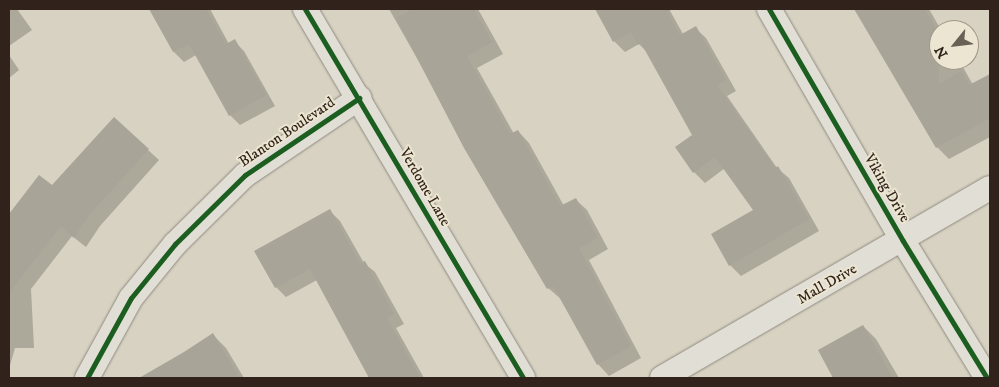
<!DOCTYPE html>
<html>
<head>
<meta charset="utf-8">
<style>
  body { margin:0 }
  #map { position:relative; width:999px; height:387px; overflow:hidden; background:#d7d2c1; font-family:"IM FELL DW Pica",serif }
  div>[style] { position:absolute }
  .shadow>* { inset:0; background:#0003 }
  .building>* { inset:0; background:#a8a498 }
  .roads { filter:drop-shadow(0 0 1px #8f8a80) drop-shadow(0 0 1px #8f8a80) }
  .minor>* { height:24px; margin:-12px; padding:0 12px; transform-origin:12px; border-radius:12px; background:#e1ded5 }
  .cycleway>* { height:5px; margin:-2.5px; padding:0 2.5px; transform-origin:2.5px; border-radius:2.5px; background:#1b5e20 }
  span { translate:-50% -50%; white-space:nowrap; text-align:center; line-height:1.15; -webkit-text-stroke:4px #ebe5d1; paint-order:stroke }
  .street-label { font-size:15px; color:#31231b }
  .frame { position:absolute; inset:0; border:10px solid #31231b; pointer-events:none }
  .north { position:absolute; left:929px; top:20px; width:50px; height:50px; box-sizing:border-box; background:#ebe5d1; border:1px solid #a19788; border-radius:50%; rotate:241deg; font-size:14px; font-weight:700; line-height:20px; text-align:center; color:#31231b }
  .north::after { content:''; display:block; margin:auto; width:18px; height:22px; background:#6b6055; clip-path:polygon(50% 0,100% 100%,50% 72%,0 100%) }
</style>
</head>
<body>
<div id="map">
  <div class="shadow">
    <i style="clip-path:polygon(9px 9px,17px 9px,32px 30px,9px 46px)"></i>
    <i style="clip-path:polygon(150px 9px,210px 9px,229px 44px,234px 41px,244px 51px,275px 106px,240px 125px,230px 115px,196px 55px,184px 62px,174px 52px)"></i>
    <i style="clip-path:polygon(389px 9px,478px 9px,503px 54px,477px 68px,514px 134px,518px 131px,529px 143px,564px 206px,575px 199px,587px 210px,608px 249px,589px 260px,641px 358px,609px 376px,598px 364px,561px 299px,548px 288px)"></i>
    <i style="clip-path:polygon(596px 9px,669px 9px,683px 34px,695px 28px,706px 38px,736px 91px,727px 96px,777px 168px,789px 178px,819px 231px,741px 276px,730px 265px,713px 235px,755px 211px,725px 168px,705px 183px,694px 172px,694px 135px,648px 53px,639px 44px,625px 52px,614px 41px)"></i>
    <i style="clip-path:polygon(855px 9px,929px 9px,941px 30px,939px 60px,959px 60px,973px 85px,990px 75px,990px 137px,949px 159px,937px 147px)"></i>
    <i style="clip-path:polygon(9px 55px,19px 70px,9px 78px)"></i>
    <i style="clip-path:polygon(148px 150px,159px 160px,100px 226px,86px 247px,72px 236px,31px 289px,34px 348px,15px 348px,9px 369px,9px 263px,31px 263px,9px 245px,9px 216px,40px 177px,52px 187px)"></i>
    <i style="clip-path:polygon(330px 211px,340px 221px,364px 263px,375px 272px,404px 324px,396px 328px,424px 378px,371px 378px,317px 280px,286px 297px,276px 287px)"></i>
    <i style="clip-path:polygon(863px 326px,876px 339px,899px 378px,834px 378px,819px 351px)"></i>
    <i style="clip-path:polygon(213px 335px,226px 348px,244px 378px,142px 378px)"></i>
  </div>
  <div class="building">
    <i style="clip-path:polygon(149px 9px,206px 9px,226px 44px,235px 39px,266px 95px,229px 116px,189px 44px,173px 52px)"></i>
    <i style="clip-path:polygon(413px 9px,474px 9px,492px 42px,467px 56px,510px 134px,518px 130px,560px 206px,576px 198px,598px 238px,579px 248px,631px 346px,597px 365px,553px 286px,547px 289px,464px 148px,396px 18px)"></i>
    <i style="clip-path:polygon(595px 9px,673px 9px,667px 12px,680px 35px,696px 26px,726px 80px,717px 85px,775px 168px,778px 166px,809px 219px,729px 266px,711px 234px,753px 210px,715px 157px,693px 173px,675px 147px,692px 135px,641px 43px,638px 45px,631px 32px,613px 42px)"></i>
    <i style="clip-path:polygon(854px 9px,925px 9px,939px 35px,939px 84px,962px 71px,969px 85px,990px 74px,990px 118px,936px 148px)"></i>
    <i style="clip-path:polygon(114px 117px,149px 149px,89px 215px,74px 238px,61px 226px,9px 293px,9px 214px,39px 175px,52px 185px)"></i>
    <i style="clip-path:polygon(330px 209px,360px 263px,365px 261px,394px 314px,387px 318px,420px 378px,369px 378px,310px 269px,275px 288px,254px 251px)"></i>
    <i style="clip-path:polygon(863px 325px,893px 378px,833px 378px,818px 350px)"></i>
    <i style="clip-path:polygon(213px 333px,240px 378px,139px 378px,184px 352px)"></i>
  </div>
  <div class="roads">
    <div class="minor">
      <i style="left:305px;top:9px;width:429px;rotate:59.4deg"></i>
      <i style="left:769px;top:9px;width:268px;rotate:60deg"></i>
      <i style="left:903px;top:241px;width:161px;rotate:58.5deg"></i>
      <i style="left:87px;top:378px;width:91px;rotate:-61.2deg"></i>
      <i style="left:131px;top:298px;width:70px;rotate:-50.8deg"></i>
      <i style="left:175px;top:244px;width:98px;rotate:-44.6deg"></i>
      <i style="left:245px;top:175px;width:138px;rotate:-34deg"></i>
      <i style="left:662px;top:378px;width:379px;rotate:-30.1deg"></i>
    </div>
  </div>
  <div class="cycleway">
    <i style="left:305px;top:9px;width:429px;rotate:59.4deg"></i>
    <i style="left:769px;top:9px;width:268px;rotate:60deg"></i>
    <i style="left:903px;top:241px;width:161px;rotate:58.5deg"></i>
    <i style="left:87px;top:378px;width:91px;rotate:-61.2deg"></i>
    <i style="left:131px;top:298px;width:70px;rotate:-50.8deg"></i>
    <i style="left:175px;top:244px;width:98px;rotate:-44.6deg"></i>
    <i style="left:245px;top:175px;width:138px;rotate:-34deg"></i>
  </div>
  <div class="street-label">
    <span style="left:287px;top:132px;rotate:-34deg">Blanton Boulevard</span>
    <span style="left:425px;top:187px;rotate:60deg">Verdome Lane</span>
    <span style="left:887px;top:188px;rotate:60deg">Viking Drive</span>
    <span style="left:827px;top:284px;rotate:-30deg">Mall Drive</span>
  </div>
  <div class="frame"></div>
  <div class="north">N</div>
</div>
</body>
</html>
